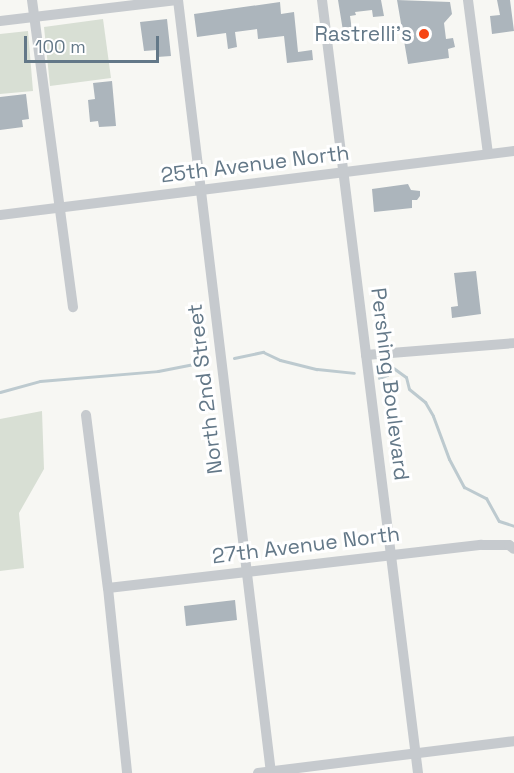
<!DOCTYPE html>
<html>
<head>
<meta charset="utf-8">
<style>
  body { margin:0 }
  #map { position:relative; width:514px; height:773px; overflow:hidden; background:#f7f7f3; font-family:"Space Grotesk",sans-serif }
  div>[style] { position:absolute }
  .green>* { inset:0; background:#d8dfd4 }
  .stream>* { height:3px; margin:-1.5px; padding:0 1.5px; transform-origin:1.5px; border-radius:1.5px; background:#bdcacf }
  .building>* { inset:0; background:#acb5bc }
  .minor>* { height:10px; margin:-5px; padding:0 5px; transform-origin:5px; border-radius:5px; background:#c6cace }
  .dots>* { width:16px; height:16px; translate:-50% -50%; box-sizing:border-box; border:3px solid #fff; border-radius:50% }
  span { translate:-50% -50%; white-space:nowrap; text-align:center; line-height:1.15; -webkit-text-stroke:6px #fff; paint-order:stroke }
  .poi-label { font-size:21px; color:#637888 }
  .right { translate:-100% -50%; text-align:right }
  .street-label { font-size:21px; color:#637888 }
  .scale { position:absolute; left:24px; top:36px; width:135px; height:27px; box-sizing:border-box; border:3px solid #637888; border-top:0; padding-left:8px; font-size:18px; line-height:21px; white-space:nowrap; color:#637888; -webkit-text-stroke:4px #fff; paint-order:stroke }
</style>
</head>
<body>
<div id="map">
  <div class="green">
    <i style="clip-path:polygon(103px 19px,111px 78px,50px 86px,44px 27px)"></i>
    <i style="clip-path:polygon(28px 31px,33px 91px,0 94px,0 34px)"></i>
    <i style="clip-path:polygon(42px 411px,44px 469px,19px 513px,24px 568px,0 571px,0 419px)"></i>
  </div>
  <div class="stream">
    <i style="left:234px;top:358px;width:30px;rotate:-12deg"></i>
    <i style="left:263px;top:352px;width:19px;rotate:25deg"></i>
    <i style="left:280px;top:360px;width:38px;rotate:14deg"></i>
    <i style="left:317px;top:369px;width:37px;rotate:6deg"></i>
    <i style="left:379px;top:378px;width:9px;rotate:-21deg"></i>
    <i style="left:387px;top:375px;width:9px;rotate:-58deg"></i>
    <i style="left:392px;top:367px;width:17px;rotate:36deg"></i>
    <i style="left:406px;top:377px;width:12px;rotate:76deg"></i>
    <i style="left:409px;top:389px;width:21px;rotate:39deg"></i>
    <i style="left:425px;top:402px;width:16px;rotate:60deg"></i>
    <i style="left:433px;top:416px;width:46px;rotate:69.6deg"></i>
    <i style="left:449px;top:459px;width:32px;rotate:62deg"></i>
    <i style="left:464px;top:487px;width:25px;rotate:27deg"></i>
    <i style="left:486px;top:498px;width:26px;rotate:61deg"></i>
    <i style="left:499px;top:521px;width:16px;rotate:18deg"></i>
    <i style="left:0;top:392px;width:41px;rotate:-15.4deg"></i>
    <i style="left:40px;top:381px;width:118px;rotate:-4.8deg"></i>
    <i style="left:158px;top:371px;width:52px;rotate:-11.1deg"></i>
  </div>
  <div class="building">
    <i style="clip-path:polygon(338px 0,381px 0,384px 16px,373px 17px,372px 10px,355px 12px,356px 15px,350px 16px,352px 30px,343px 31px)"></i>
    <i style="clip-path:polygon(397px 0,450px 2px,452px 14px,444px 23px,446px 39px,453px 38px,455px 47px,448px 49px,449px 58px,408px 64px)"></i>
    <i style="clip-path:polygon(497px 0,510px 0,514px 31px,492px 34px,490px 16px,500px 15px)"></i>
    <i style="clip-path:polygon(280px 2px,281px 14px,294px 12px,298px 52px,312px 50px,313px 60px,287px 63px,284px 36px,258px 39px,257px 29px,235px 32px,237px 47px,228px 49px,226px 33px,197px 37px,194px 14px)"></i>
    <i style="clip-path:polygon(167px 19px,171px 56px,157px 57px,157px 50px,144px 51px,140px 22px)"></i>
    <i style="clip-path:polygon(112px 81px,116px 126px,99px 127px,98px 121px,90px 122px,88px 100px,95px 99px,93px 83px)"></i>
    <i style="clip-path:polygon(26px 94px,29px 119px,22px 120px,23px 127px,0 130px,0 97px)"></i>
    <i style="clip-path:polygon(408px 184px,411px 190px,420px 191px,420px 196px,417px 200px,412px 200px,412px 208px,374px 212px,372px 189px)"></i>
    <i style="clip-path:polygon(476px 271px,481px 314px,452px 318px,451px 307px,458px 306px,454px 273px)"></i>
    <i style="clip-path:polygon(235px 600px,237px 620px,186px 626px,184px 606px)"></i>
  </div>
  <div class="minor">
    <i style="left:32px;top:0;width:310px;rotate:82.4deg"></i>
    <i style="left:178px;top:0;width:779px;rotate:83.14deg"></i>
    <i style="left:322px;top:0;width:779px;rotate:82.92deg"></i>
    <i style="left:468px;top:0;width:155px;rotate:82.6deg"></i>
    <i style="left:0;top:21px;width:176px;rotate:-6.8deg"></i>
    <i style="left:0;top:215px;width:518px;rotate:-7.1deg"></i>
    <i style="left:366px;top:355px;width:148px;rotate:-4.6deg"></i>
    <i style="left:86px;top:415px;width:174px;rotate:82.8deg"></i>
    <i style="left:108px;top:588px;width:186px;rotate:84.1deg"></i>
    <i style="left:108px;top:588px;width:376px;rotate:-6.6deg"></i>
    <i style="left:482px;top:545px;width:27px"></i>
    <i style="left:509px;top:545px;width:6px;rotate:39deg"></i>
    <i style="left:258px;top:773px;width:258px;rotate:-7.1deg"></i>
  </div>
  <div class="dots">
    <i style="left:424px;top:34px;background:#f64514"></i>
  </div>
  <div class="poi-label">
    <span class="right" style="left:412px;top:34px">Rastrelli's</span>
  </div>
  <div class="street-label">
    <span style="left:255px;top:164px;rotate:-7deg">25th Avenue North</span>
    <span style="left:390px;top:384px;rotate:83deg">Pershing Boulevard</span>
    <span style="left:205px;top:389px;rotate:-97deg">North 2nd Street</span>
    <span style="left:306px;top:545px;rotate:-7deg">27th Avenue North</span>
  </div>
  <div class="scale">100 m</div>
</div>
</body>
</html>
